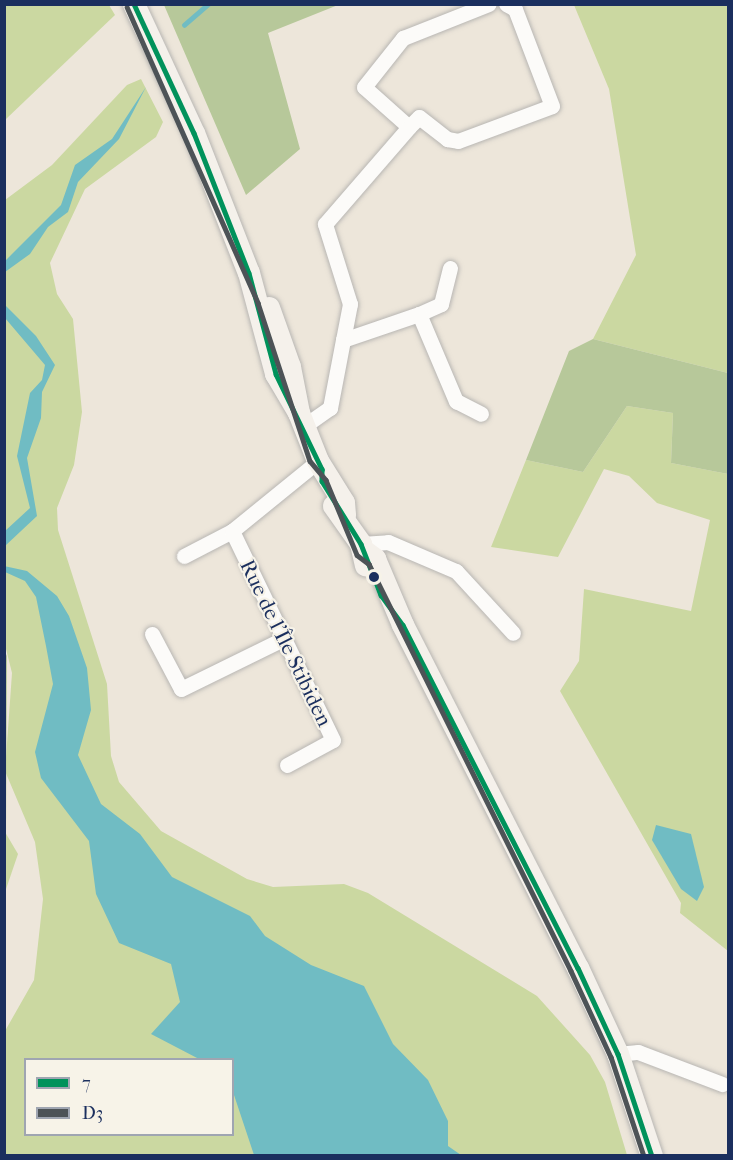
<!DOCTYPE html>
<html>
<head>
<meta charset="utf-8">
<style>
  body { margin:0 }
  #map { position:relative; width:733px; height:1160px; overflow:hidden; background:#ede6da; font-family:"IM FELL French Canon",serif }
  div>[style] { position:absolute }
  .green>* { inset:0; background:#cbd8a1 }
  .forest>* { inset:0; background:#b7c89a }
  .water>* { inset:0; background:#70bcc3 }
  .stream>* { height:4.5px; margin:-2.25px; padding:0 2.25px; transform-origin:2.25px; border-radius:2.25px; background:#70bcc3 }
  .roads { filter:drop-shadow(0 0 2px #b8b6b3) drop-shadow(0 0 2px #b8b6b3) }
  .minor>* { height:15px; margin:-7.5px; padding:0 7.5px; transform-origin:7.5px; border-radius:7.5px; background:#fcfbf9 }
  .secondary>* { height:22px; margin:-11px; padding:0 11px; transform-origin:11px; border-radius:11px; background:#f5f1eb }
  .bus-1>* { height:4.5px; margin:-2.25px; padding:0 2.25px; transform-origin:2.25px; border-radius:2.25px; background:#00925b }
  .bus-2>* { height:4.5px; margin:-2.25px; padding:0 2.25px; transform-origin:2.25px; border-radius:2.25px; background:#4d5357 }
  .dots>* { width:16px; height:16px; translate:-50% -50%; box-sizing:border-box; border:3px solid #f7f3e8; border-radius:50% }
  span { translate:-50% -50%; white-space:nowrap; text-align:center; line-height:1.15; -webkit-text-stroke:4.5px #f7f3e8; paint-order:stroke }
  .street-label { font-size:21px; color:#1b2f5e }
  .frame { position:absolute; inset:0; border:6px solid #1b2f5e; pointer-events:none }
  .legend { position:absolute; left:24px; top:1058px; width:210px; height:78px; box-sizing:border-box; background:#f7f3e8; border:2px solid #9fa5b1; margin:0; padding:8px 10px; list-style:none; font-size:18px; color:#1b2f5e }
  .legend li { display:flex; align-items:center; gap:12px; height:30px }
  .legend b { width:30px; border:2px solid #9fa5b1 }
</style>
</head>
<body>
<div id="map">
  <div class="green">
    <i style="clip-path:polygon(5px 4px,109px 5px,115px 15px,5px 120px)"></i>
    <i style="clip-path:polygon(574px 5px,728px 5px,728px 373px,593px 339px,636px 255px,609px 89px)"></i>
    <i style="clip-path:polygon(evenodd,141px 79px,163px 122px,156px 137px,85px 189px,50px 263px,57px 294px,73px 319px,82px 412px,74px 465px,57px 508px,58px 530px,107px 684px,111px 756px,119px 782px,161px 831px,247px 879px,273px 887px,344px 884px,368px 893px,537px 996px,590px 1055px,605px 1082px,627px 1155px,355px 1155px,352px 1138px,367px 1072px,357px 1046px,347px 1040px,289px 1051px,267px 1045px,247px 1011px,252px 962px,244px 946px,177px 938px,157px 932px,136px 913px,137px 853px,117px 829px,94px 820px,66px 772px,83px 687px,63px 632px,55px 633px,72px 670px,73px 701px,53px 766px,79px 817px,127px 857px,126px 907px,132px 923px,169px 946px,236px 954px,242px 967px,236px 1006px,248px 1040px,265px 1056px,281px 1060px,342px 1055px,354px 1060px,358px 1088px,344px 1128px,344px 1155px,5px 1155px,5px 1031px,34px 980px,43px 899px,35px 842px,5px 771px,12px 673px,4px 641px,5px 200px,52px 165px,127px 85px,141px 79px,26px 1060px,232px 1060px,232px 1134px,26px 1134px,26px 1060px)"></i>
    <i style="clip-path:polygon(627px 406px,673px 413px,671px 463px,728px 474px,728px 951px,680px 913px,681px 903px,560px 691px,579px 661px,584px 589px,691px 611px,710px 520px,657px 503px,629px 476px,604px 469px,558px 557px,491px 547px,526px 460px,583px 472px)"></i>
    <i style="clip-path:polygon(5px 832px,18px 854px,5px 892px)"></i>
  </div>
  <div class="forest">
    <i style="clip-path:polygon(164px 5px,338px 5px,268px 33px,300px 149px,246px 195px)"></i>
    <i style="clip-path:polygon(593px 339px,728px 373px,728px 474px,671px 463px,673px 413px,627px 406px,583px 472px,526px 460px,569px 351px)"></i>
    <i style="clip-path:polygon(5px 652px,7px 656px,6px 835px,4px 832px)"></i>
  </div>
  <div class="water">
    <i style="clip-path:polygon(146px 87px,119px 139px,78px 182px,68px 212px,48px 227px,30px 254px,5px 272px,5px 261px,61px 205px,75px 165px,112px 139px)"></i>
    <i style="clip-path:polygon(5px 305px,36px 336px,55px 365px,42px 392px,41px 418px,27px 458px,37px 516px,5px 546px,5px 531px,30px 508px,17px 456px,30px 393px,42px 380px,45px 365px,5px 318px)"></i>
    <i style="clip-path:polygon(4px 566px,27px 571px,57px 596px,69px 616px,87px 668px,91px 710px,78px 755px,101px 804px,140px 834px,172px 877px,250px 916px,265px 936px,311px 965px,364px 986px,393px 1044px,428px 1080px,448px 1121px,448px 1146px,461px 1155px,254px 1155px,233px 1092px,232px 1060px,199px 1059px,151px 1034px,180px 1002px,171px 964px,119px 943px,96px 894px,89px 841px,41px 778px,35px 752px,53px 684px,46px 646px,36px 597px,25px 581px,5px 572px)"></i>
    <i style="clip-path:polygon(656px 825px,691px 834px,704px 887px,697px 901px,681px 889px,652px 840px)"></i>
  </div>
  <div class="stream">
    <i style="left:184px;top:25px;width:32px;rotate:-41deg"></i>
  </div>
  <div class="roads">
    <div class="minor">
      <i style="left:409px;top:127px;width:60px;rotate:-138.4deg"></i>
      <i style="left:364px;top:87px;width:63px;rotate:-51.5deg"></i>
      <i style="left:403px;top:38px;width:92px;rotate:-21.6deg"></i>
      <i style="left:419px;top:314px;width:24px;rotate:-24deg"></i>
      <i style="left:441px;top:304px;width:37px;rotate:-76deg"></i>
      <i style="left:343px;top:340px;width:37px;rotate:-79deg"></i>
      <i style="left:350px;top:304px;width:84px;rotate:-107.4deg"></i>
      <i style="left:325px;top:224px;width:128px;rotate:-49.1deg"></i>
      <i style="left:409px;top:127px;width:14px;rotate:-45deg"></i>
      <i style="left:419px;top:117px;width:36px;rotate:38deg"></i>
      <i style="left:447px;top:139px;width:11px;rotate:10deg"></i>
      <i style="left:458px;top:141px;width:100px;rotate:-20.4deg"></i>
      <i style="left:552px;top:106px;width:104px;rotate:-110.9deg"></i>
      <i style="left:515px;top:9px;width:10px;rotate:-151deg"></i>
      <i style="left:304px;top:426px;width:32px;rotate:-35deg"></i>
      <i style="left:330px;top:408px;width:69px;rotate:-79.2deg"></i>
      <i style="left:343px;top:340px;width:80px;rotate:-18.9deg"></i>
      <i style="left:419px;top:314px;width:95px;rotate:67deg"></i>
      <i style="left:456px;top:401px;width:28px;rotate:27deg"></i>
      <i style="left:361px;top:544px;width:27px;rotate:-4deg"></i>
      <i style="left:388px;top:542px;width:74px;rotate:23.1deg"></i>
      <i style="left:456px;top:571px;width:84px;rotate:47.4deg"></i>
      <i style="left:184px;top:556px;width:54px;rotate:-27.5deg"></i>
      <i style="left:152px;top:634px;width:62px;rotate:62.2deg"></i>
      <i style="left:181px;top:689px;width:114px;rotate:-26.1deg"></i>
      <i style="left:287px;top:765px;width:52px;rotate:-28.5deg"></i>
      <i style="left:333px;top:740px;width:232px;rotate:-115.8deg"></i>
      <i style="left:232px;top:531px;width:111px;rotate:-39.1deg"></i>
      <i style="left:618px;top:1054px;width:20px;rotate:-6deg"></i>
      <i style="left:638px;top:1052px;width:90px;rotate:20.9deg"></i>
    </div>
    <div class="secondary">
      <i style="left:134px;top:4px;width:142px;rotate:65.1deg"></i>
      <i style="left:194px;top:133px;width:150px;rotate:68.6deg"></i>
      <i style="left:249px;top:273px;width:105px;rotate:75deg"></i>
      <i style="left:276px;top:374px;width:45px;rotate:59.5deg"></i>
      <i style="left:269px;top:308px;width:63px;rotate:70.4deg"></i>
      <i style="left:290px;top:367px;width:47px;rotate:78.9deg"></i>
      <i style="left:299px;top:413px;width:52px;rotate:68.4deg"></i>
      <i style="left:318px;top:461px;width:49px;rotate:58.2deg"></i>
      <i style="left:344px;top:503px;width:12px;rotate:85deg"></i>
      <i style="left:334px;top:506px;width:47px;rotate:54.6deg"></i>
      <i style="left:361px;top:544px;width:22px;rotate:77deg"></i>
      <i style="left:364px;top:551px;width:14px;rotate:36deg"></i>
      <i style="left:375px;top:559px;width:72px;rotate:67deg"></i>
      <i style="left:403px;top:625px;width:385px;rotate:63deg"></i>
      <i style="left:578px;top:968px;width:95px;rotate:65.1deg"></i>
      <i style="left:618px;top:1054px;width:108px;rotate:71.6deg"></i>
    </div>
  </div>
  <div class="bus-1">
    <i style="left:134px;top:4px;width:142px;rotate:65.1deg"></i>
    <i style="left:194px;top:133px;width:150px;rotate:68.6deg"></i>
    <i style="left:249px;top:273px;width:105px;rotate:75deg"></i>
    <i style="left:276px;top:374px;width:106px;rotate:64.2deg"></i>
    <i style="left:322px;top:469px;width:12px;rotate:90deg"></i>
    <i style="left:322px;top:481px;width:74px;rotate:58.2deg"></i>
    <i style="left:361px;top:544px;width:55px;rotate:68.6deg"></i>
    <i style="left:381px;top:595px;width:37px;rotate:54deg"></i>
    <i style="left:403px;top:625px;width:385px;rotate:63deg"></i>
    <i style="left:578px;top:968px;width:95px;rotate:65.1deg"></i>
    <i style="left:618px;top:1054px;width:108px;rotate:71.6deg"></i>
  </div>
  <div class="bus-2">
    <i style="left:127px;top:7px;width:324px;rotate:66.1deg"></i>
    <i style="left:258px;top:303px;width:166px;rotate:71.8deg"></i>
    <i style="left:310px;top:461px;width:25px;rotate:50deg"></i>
    <i style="left:326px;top:480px;width:81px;rotate:67.5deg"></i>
    <i style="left:357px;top:555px;width:15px;rotate:37deg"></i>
    <i style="left:369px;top:564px;width:454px;rotate:63.6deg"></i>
    <i style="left:571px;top:971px;width:95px;rotate:65.1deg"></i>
    <i style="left:611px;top:1057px;width:104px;rotate:71.6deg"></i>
  </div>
  <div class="dots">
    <i style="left:374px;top:577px;background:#1b2f5e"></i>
  </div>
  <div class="street-label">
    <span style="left:286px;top:643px;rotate:64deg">Rue de l'Île Stibiden</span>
  </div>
  <div class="frame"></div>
  <ul class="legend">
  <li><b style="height:8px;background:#00925b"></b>7</li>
  <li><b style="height:8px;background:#4d5357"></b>D3</li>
  </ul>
</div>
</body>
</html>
